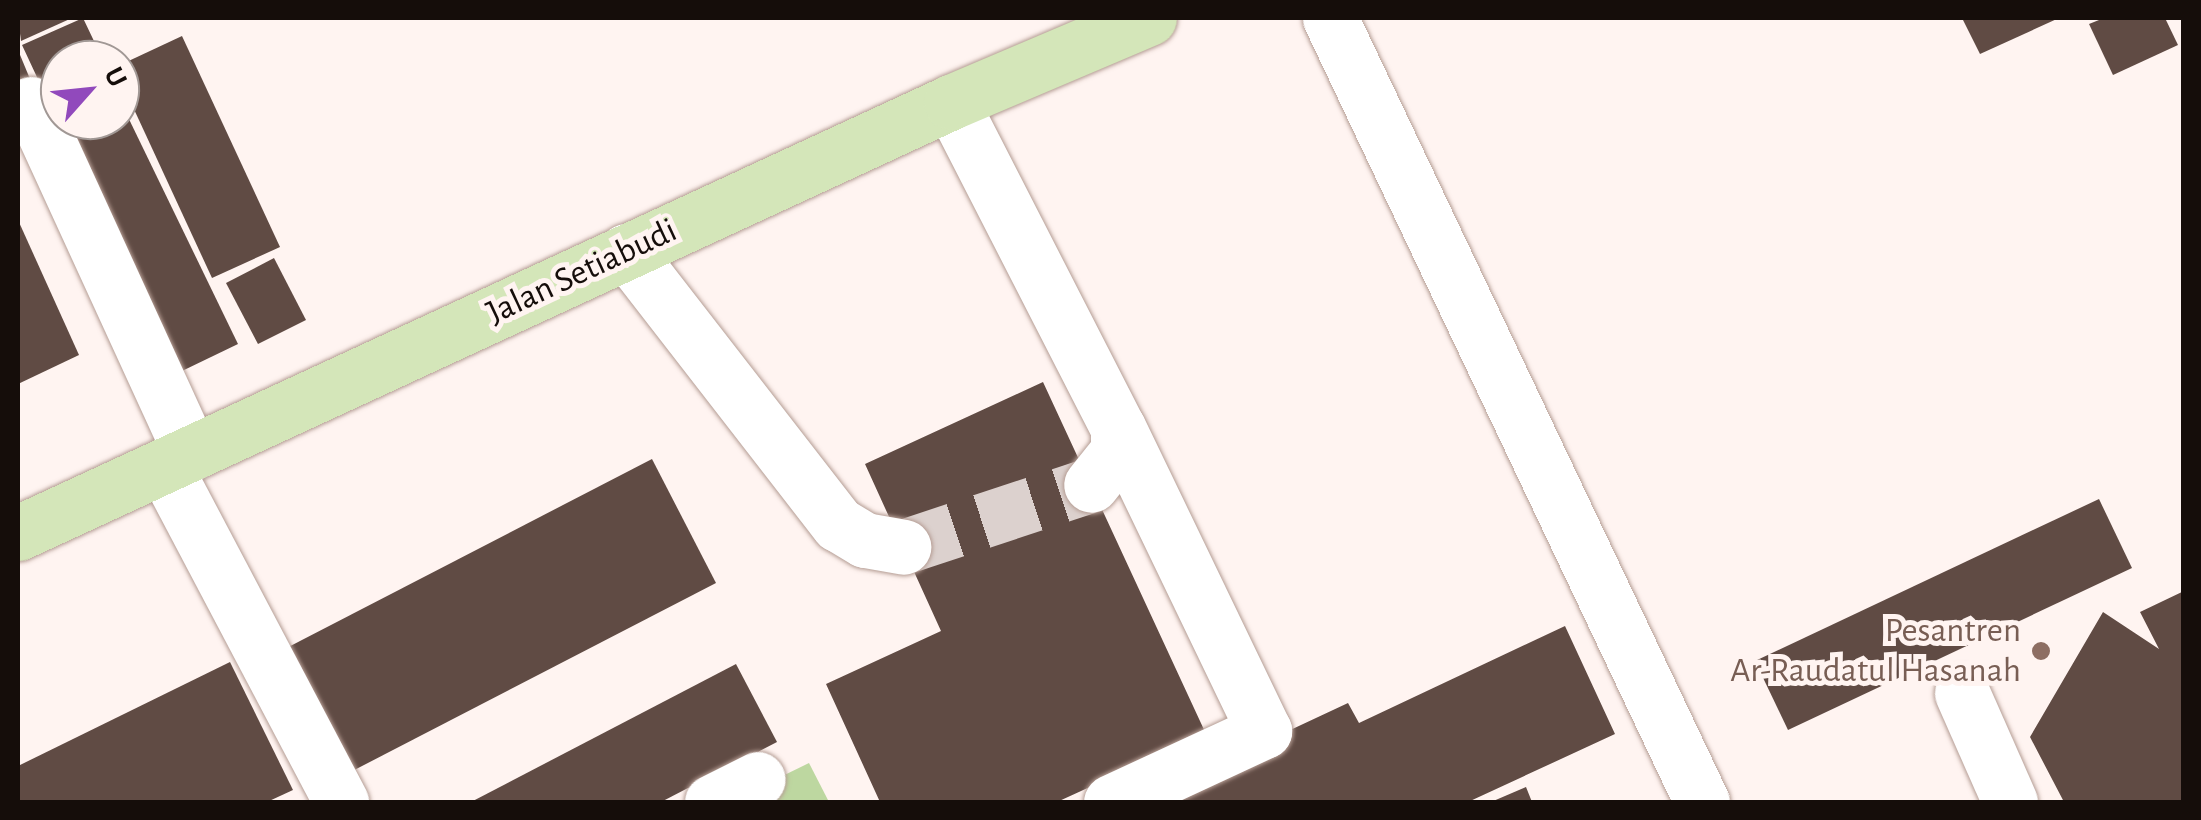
<!DOCTYPE html>
<html>
<head>
<meta charset="utf-8">
<style>
  body { margin:0 }
  #map { position:relative; width:2201px; height:820px; overflow:hidden; background:#fff4f1; font-family:"Alegreya Sans",sans-serif }
  div>[style] { position:absolute }
  .green>* { inset:0; background:#bdd7a0 }
  .building>* { inset:0; background:#604b44 }
  .minor-tunnel>* { height:55px; margin-top:-27.5px; transform-origin:0; background:repeating-linear-gradient(90deg,#dcd1ce 0 55px,transparent 0 83px) }
  .roads { filter:drop-shadow(0 0 2px #b59d94) drop-shadow(0 0 2px #b59d94) }
  .minor>* { height:55px; margin:-27.5px; padding:0 27.5px; transform-origin:27.5px; border-radius:27.5px; background:#fff }
  .major>* { height:55px; margin:-27.5px; padding:0 27.5px; transform-origin:27.5px; border-radius:27.5px; background:#d4e6b9 }
  .dots>* { width:28px; height:28px; translate:-50% -50%; box-sizing:border-box; border:5px solid #fff4f1; border-radius:50% }
  span { translate:-50% -50%; white-space:nowrap; text-align:center; line-height:1.15; -webkit-text-stroke:10px #fff4f1; paint-order:stroke }
  .street-label { font-size:35px; color:#150d0a }
  .education-label { font-size:35px; color:#785e54 }
  .right { translate:-100% -50%; text-align:right }
  .frame { position:absolute; inset:0; border:20px solid #150d0a; pointer-events:none }
  .north { position:absolute; left:40px; top:40px; width:100px; height:100px; box-sizing:border-box; background:#fff4f1; border:2px solid #a19895; border-radius:50%; rotate:63deg; font-size:28px; font-weight:700; line-height:40px; text-align:center; color:#150d0a }
  .north::after { content:''; display:block; margin:auto; width:35px; height:45px; background:#9149bc; clip-path:polygon(50% 0,100% 100%,50% 72%,0 100%) }
</style>
</head>
<body>
<div id="map">
  <div class="green">
    <i style="clip-path:polygon(809px 763px,829px 802px,729px 802px)"></i>
  </div>
  <div class="building">
    <i style="clip-path:polygon(18px 18px,72px 18px,21px 41px)"></i>
    <i style="clip-path:polygon(83px 18px,103px 60px,60px 60px,60px 120px,91px 120px,63px 133px,22px 45px)"></i>
    <i style="clip-path:polygon(1962px 18px,2059px 18px,1980px 54px)"></i>
    <i style="clip-path:polygon(2104px 18px,2165px 18px,2178px 45px,2113px 75px,2089px 24px)"></i>
    <i style="clip-path:polygon(182px 36px,280px 247px,212px 278px,120px 79px,120px 65px)"></i>
    <i style="clip-path:polygon(18px 50px,30px 79px,18px 85px)"></i>
    <i style="clip-path:polygon(126px 113px,238px 344px,182px 371px,70px 140px)"></i>
    <i style="clip-path:polygon(18px 220px,79px 355px,18px 384px)"></i>
    <i style="clip-path:polygon(274px 258px,306px 320px,258px 344px,226px 283px)"></i>
    <i style="clip-path:polygon(1043px 382px,1206px 734px,1057px 802px,880px 802px,826px 684px,941px 631px,865px 464px)"></i>
    <i style="clip-path:polygon(652px 459px,716px 583px,335px 780px,271px 656px)"></i>
    <i style="clip-path:polygon(2099px 499px,2132px 568px,1788px 730px,1755px 661px)"></i>
    <i style="clip-path:polygon(2184px 591px,2184px 802px,2064px 802px,2030px 737px,2103px 612px,2159px 649px,2140px 612px)"></i>
    <i style="clip-path:polygon(1565px 626px,1615px 734px,1468px 802px,1136px 802px,1348px 703px,1359px 723px)"></i>
    <i style="clip-path:polygon(230px 662px,293px 790px,267px 802px,18px 802px,18px 766px)"></i>
    <i style="clip-path:polygon(736px 664px,777px 742px,661px 802px,471px 802px)"></i>
    <i style="clip-path:polygon(1526px 787px,1532px 802px,1491px 802px)"></i>
  </div>
  <div class="minor-tunnel">
    <i style="left:903px;top:547px;width:198px;rotate:-18.3deg"></i>
  </div>
  <div class="roads">
    <div class="minor">
      <i style="left:1330px;top:18px;width:868px;rotate:64.62deg"></i>
      <i style="left:951px;top:102px;width:366px;rotate:62.9deg"></i>
      <i style="left:1118px;top:428px;width:23px;rotate:90deg"></i>
      <i style="left:1118px;top:451px;width:43px;rotate:128.5deg"></i>
      <i style="left:31px;top:104px;width:384px;rotate:65.4deg"></i>
      <i style="left:626px;top:251px;width:346px;rotate:52.2deg"></i>
      <i style="left:838px;top:524px;width:31px;rotate:31deg"></i>
      <i style="left:865px;top:540px;width:39px;rotate:10deg"></i>
      <i style="left:164px;top:466px;width:380px;rotate:62.2deg"></i>
      <i style="left:1962px;top:693px;width:119px;rotate:66.2deg"></i>
      <i style="left:712px;top:802px;width:51px;rotate:-26.6deg"></i>
      <i style="left:1111px;top:802px;width:169px;rotate:-24.9deg"></i>
      <i style="left:1264px;top:731px;width:336px;rotate:-115.7deg"></i>
    </div>
    <div class="major">
      <i style="left:18px;top:533px;width:1028px;rotate:-24.79deg"></i>
      <i style="left:951px;top:102px;width:215px;rotate:-23deg"></i>
    </div>
  </div>
  <div class="dots">
    <i style="left:2041px;top:651px;background:#8d6e63"></i>
  </div>
  <div class="street-label">
    <span style="left:582px;top:272px;rotate:-25deg">Jalan Setiabudi</span>
  </div>
  <div class="education-label">
    <span class="right" style="left:2021px;top:651px">Pesantren<br>Ar-Raudatul Hasanah</span>
  </div>
  <div class="frame"></div>
  <div class="north">U</div>
</div>
</body>
</html>
